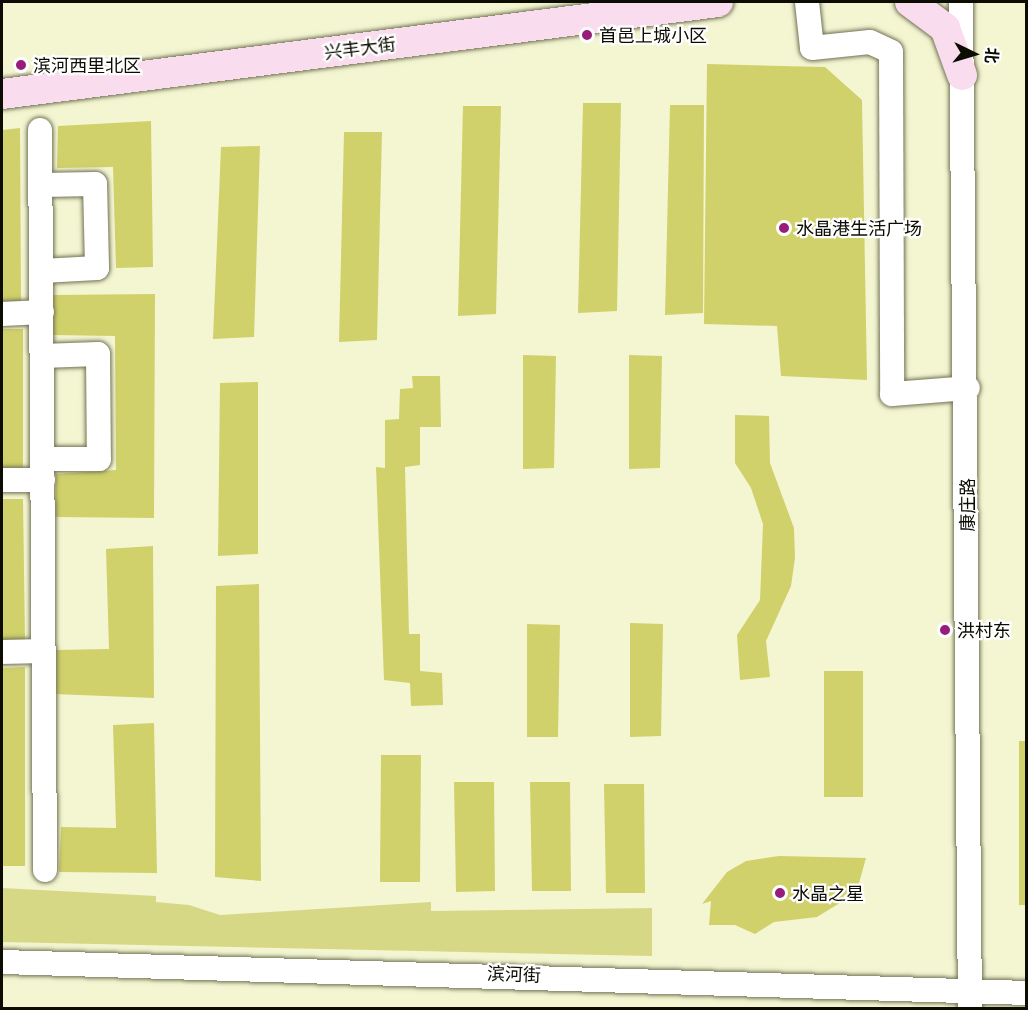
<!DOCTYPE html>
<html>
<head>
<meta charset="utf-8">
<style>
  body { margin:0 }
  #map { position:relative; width:1028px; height:1010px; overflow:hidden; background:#f4f6d2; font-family:Ubuntu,"Noto Sans SC",sans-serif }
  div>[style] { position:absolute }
  .green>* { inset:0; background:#d7d886 }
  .building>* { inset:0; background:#d0d16b }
  .roads { filter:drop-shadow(0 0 2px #727354) drop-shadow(0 0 2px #727354) }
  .minor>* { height:24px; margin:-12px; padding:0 12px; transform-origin:12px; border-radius:12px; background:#fff }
  .major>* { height:30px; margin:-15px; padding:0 15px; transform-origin:15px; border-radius:15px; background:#f9dcee }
  .dots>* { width:16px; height:16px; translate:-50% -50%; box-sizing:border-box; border:3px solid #fff; border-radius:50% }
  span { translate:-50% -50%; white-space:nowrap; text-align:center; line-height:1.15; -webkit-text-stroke:4.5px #fff; paint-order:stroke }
  .poi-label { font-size:18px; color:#0c0c03 }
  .left { translate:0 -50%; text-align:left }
  .street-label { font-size:18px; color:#0c0c03 }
  .frame { position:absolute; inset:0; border:3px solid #0c0c03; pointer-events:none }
  .north { position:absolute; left:944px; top:24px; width:60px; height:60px; -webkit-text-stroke:4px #fff; paint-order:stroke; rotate:95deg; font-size:16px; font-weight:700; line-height:24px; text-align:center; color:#0c0c03 }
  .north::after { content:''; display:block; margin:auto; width:21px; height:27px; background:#0c0c03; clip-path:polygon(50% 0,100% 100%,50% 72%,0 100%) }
</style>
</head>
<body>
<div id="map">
  <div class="green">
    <i style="clip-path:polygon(2px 888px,156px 896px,156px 902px,189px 905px,220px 915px,431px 902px,431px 911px,652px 908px,652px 956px,2px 942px)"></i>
  </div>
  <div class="building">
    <i style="clip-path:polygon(707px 64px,825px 67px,862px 100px,867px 380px,781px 376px,777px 326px,704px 324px)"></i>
    <i style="clip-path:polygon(583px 103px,621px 103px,617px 311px,578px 313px)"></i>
    <i style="clip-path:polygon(670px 105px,704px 105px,703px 313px,665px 315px)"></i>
    <i style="clip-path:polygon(463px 106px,501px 106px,496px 314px,458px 316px)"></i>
    <i style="clip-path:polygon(151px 121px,153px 267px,116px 268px,113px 167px,57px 168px,58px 126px)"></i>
    <i style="clip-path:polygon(20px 128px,21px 301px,2px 301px,2px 130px)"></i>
    <i style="clip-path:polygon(344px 132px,382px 132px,377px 340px,339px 342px)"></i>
    <i style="clip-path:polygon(260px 146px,254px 337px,213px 339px,221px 147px)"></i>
    <i style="clip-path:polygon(155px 294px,154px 518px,55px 517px,56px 474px,116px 470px,115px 336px,53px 335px,53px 295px)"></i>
    <i style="clip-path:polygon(2px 329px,23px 329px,23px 469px,2px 469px)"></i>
    <i style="clip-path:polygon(523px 355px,556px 356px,554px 468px,523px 469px)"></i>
    <i style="clip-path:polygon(629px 355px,662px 356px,660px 468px,629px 469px)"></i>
    <i style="clip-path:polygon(412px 376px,440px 376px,441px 427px,420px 427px,420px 465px,405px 467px,409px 634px,420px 634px,420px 671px,442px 673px,443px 705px,411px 706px,410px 683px,384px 680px,376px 467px,385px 468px,385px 420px,399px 419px,400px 389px,413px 388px)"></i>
    <i style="clip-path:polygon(258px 382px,258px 554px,218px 556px,220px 383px)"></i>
    <i style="clip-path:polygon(735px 415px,769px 416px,770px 463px,794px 528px,795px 558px,791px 586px,766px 641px,770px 677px,740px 680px,737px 635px,760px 600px,763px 524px,751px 488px,735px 463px)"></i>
    <i style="clip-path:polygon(2px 499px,23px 499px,25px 641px,2px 642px)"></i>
    <i style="clip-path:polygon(153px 546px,154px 698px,54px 694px,56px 650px,109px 649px,106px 549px)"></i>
    <i style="clip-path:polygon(259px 584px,261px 881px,215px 877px,216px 586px)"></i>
    <i style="clip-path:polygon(630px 623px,663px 624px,661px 736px,630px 737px)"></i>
    <i style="clip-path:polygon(527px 624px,560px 625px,558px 737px,527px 737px)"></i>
    <i style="clip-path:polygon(25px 667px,25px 866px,2px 866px,2px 668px)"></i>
    <i style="clip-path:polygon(824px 671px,863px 671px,863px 797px,824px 797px)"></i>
    <i style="clip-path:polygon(154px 723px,157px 873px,59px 872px,61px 827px,116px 828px,113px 725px)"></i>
    <i style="clip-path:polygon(1019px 741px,1026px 741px,1026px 905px,1019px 905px)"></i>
    <i style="clip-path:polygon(381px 755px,421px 755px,420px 882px,380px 882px)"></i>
    <i style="clip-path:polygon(454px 782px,494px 782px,495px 891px,456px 892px)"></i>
    <i style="clip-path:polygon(530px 782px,570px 782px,571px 891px,532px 891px)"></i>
    <i style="clip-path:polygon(604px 784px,644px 784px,645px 893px,606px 893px)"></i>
    <i style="clip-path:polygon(779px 856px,866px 858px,859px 883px,843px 901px,817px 917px,774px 922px,755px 934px,735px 925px,709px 925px,711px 901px,702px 904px,727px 872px,746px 861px)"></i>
  </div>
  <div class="roads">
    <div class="minor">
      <i style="left:807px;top:2px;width:46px;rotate:83.8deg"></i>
      <i style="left:812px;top:48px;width:58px;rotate:-5.9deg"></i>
      <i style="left:870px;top:42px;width:23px;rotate:25deg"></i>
      <i style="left:891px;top:52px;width:342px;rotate:89.8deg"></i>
      <i style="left:892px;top:394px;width:76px;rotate:-4.5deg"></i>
      <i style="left:961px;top:2px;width:1006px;rotate:89.49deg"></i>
      <i style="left:40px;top:130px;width:740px;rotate:89.61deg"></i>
      <i style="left:41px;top:185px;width:54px;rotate:-1.1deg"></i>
      <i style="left:95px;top:184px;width:84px;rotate:88.6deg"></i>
      <i style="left:97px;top:268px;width:55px;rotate:176.9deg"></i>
      <i style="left:2px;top:314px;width:40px;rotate:-2.9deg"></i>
      <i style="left:42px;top:356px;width:56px;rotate:-2deg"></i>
      <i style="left:98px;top:354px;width:105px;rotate:89.5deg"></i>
      <i style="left:99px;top:459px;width:56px;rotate:180deg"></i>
      <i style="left:2px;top:480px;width:41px"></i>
      <i style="left:2px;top:652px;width:41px;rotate:-1.4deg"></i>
      <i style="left:2px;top:962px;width:1024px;rotate:1.73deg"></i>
    </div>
    <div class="major">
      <i style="left:910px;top:2px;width:44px;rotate:36.6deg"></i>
      <i style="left:945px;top:28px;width:50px;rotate:70.1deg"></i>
      <i style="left:2px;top:94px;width:722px;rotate:-7.32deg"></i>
    </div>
  </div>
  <div class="dots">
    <i style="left:587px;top:35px;background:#971d78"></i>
    <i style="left:21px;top:65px;background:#971d78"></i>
    <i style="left:784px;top:228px;background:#971d78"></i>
    <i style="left:945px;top:630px;background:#971d78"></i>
    <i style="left:780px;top:893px;background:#971d78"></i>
  </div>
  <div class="poi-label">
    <span class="left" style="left:599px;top:35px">首邑上城小区</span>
    <span class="left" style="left:33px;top:65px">滨河西里北区</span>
    <span class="left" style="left:796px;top:228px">水晶港生活广场</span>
    <span class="left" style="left:957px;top:630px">洪村东</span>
    <span class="left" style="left:792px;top:893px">水晶之星</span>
  </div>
  <div class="street-label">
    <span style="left:360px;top:48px;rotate:-7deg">兴丰大街</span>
    <span style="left:967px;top:505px;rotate:-90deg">康庄路</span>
    <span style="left:514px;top:974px;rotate:2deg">滨河街</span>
  </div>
  <div class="frame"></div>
  <div class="north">北</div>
</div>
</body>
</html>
